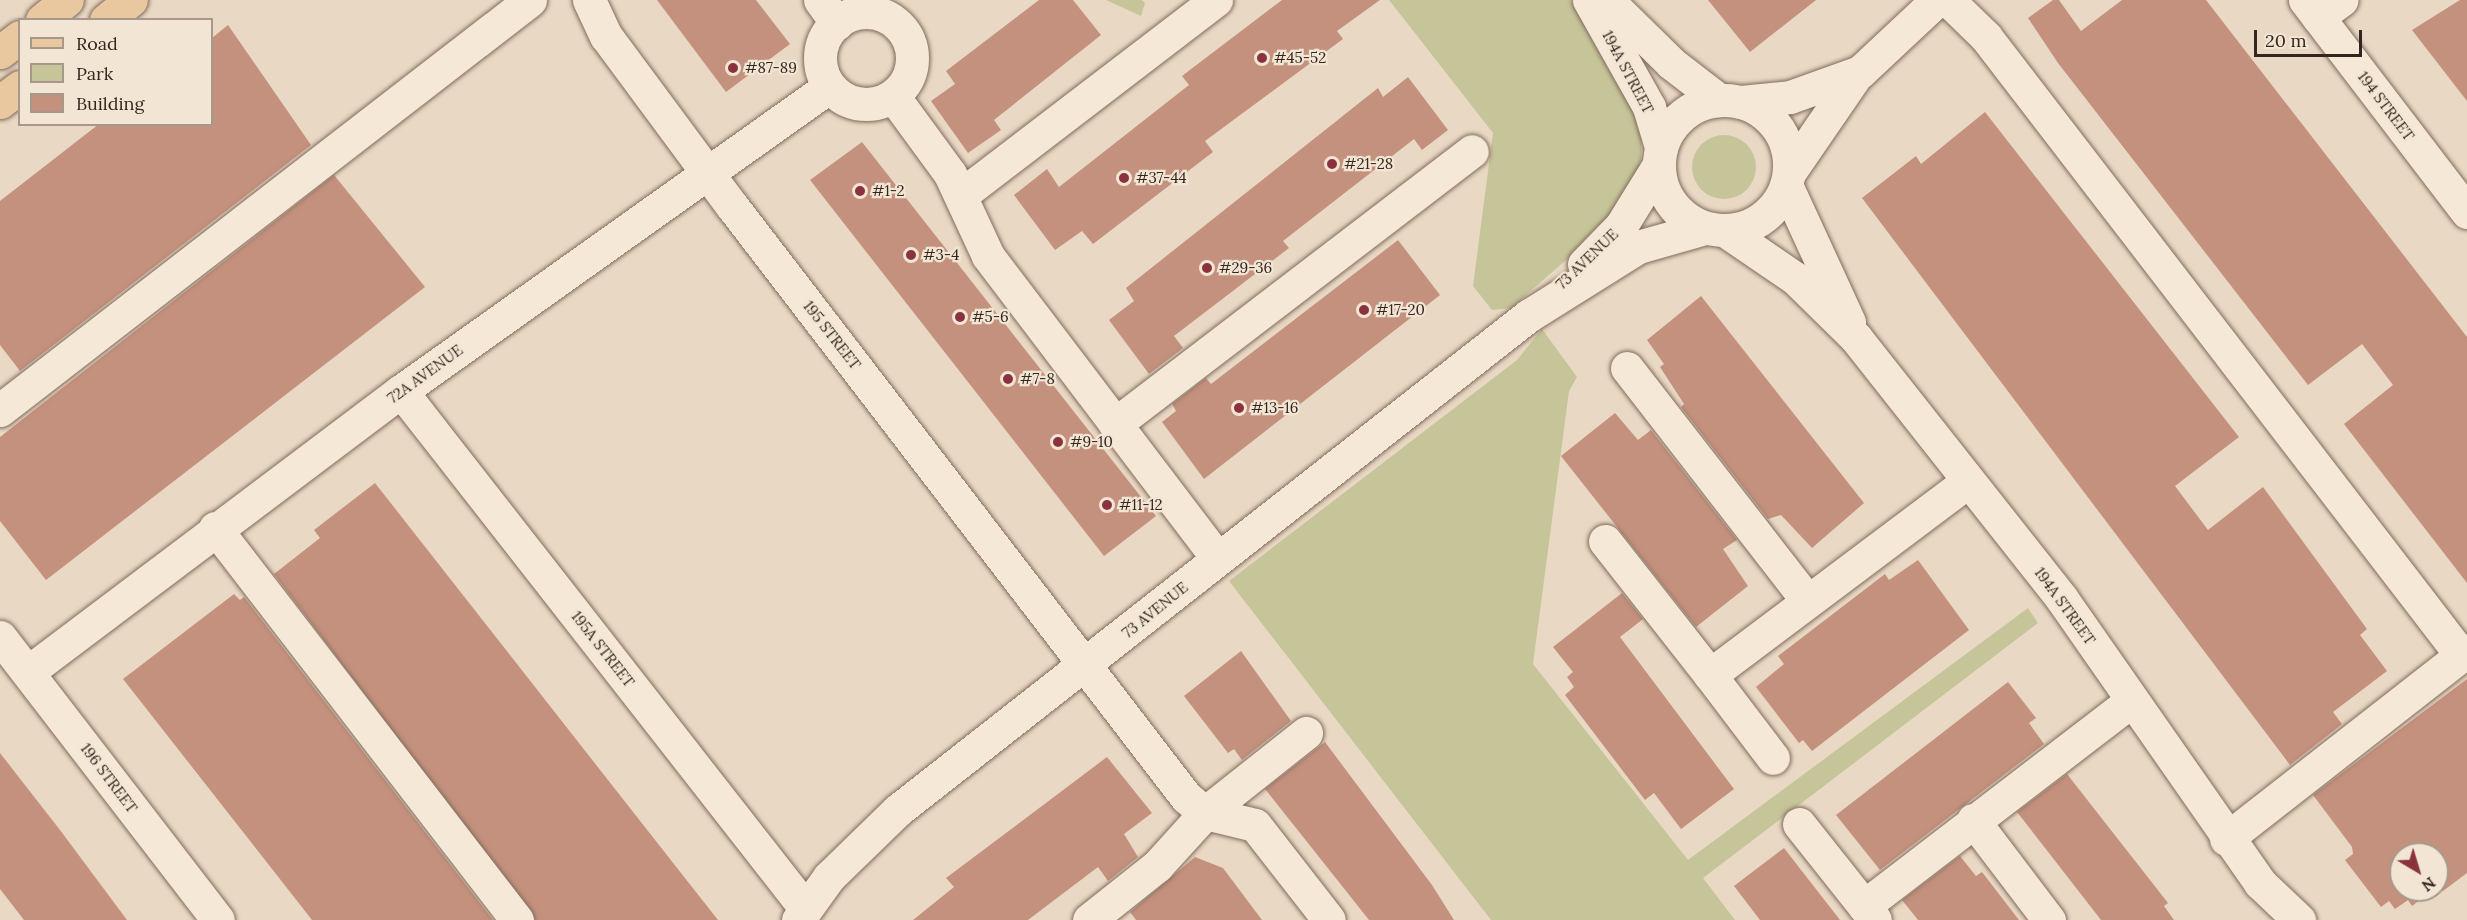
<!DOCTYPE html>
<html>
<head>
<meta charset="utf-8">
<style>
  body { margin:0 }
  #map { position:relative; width:2467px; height:920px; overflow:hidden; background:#e9d9c4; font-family:Lora,serif }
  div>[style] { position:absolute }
  .green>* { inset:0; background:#c6c599 }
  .round { border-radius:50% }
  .building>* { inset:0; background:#c4917e }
  .roads { filter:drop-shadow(0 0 2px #826b5c) drop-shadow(0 0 2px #826b5c) }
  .minor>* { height:33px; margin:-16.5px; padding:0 16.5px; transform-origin:16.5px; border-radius:16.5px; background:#f5e8d7 }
  .minor>.ring { margin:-16.5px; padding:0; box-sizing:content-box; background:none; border:33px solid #f5e8d7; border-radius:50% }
  .major>* { height:33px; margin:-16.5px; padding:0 16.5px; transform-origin:16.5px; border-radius:16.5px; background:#e9c8a0 }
  .dots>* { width:16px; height:16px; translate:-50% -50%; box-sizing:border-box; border:3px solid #f2e5d3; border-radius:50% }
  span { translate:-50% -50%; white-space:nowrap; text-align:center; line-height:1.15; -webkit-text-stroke:4.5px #f2e5d3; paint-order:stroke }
  .poi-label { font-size:15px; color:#34261f }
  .left { translate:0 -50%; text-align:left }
  .street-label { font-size:15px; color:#34261f }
  .legend { position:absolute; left:18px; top:18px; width:195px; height:108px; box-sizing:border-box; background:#f2e5d3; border:2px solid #a6998b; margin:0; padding:8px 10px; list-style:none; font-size:18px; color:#34261f }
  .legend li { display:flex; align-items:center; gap:12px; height:30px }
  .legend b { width:30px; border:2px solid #a6998b }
  .north { position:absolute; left:2389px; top:842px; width:60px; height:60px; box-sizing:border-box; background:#f2e5d3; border:2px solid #a6998b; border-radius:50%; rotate:142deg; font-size:16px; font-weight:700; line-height:24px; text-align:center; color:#34261f }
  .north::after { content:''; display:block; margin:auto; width:21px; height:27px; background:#8b323f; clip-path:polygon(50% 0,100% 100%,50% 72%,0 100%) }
  .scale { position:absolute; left:2254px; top:30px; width:108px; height:27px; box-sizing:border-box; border:3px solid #34261f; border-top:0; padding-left:8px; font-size:18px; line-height:21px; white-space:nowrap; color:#34261f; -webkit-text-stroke:4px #f2e5d3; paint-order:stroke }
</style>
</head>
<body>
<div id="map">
  <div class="green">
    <i style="clip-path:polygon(1106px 0,1142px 0,1145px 3px,1141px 16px)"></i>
    <i style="clip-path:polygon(1389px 0,1570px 0,1625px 91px,1642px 133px,1640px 171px,1606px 225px,1511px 308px,1492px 310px,1473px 286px,1493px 133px)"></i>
    <i class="round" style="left:1692px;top:135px;width:64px;height:64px"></i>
    <i style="clip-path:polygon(1542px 329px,1577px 377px,1569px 391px,1533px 664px,1688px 860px,2028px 608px,2038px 623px,1703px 878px,1735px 920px,1491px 920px,1229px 581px,1517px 360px)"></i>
  </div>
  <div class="building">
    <i style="clip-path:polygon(657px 0,756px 0,790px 44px,726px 92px)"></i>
    <i style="clip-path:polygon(1039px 0,1073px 0,1101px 35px,994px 120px,1001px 130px,968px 153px,931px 101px,955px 84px,946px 71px)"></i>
    <i style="clip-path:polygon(1282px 0,1380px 0,1337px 31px,1343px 39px,1205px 141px,1213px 152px,1093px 244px,1082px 231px,1055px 250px,1014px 195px,1047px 169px,1059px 187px,1189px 85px,1182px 76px)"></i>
    <i style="clip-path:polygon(1708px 0,1816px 0,1750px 52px)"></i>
    <i style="clip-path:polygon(2053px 0,2059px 0,2081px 31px,2122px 0,2206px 0,2467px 337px,2467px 583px,2344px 424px,2393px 385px,2362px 344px,2308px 385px,2058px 63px,2028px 18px)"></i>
    <i style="clip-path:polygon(2460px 0,2467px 0,2467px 101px,2412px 30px)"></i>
    <i style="clip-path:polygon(228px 25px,311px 145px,20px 371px,0 345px,0 201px,99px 124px,212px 124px,212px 38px)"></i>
    <i style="clip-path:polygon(1408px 77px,1448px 130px,1422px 150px,1414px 139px,1283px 241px,1289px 248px,1174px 336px,1183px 348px,1149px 374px,1109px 320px,1134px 301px,1126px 288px,1378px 88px,1383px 97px)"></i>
    <i style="clip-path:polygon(1985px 112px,2239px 437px,2175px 486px,2208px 530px,2263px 487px,2367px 629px,2360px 635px,2387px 671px,2333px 712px,2342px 724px,2290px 765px,1862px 198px,1916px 156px,1921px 164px)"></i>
    <i style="clip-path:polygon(862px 142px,1156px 516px,1104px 556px,810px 180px)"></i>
    <i style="clip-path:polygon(334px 175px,425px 287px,46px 580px,0 521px,0 437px)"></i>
    <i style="clip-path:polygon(1398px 240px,1440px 295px,1204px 479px,1162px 422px,1176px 411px,1172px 404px,1206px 378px,1211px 384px)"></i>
    <i style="clip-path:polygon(1701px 296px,1864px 503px,1812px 548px,1781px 515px,1768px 519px,1681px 407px,1684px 404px,1660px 367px,1664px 364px,1647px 340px)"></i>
    <i style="clip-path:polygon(1615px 413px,1638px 440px,1651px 430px,1737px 540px,1723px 549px,1748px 586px,1696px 627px,1561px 456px)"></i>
    <i style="clip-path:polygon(375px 483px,648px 831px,718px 920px,535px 920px,274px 574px,320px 538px,314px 530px)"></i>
    <i style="clip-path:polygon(1918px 560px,1969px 630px,1812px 751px,1803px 740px,1799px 743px,1756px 687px,1784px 664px,1778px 656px,1885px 574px,1889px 580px)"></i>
    <i style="clip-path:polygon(1622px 593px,1643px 619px,1620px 637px,1734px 789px,1681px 829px,1654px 793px,1645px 800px,1565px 695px,1574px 687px,1567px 677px,1573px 672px,1553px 647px)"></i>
    <i style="clip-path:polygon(234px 594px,240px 600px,244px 597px,493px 920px,312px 920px,123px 679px)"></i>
    <i style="clip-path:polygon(1241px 651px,1291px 721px,1242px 760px,1234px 749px,1228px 753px,1184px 696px)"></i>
    <i style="clip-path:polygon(2467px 679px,2467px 873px,2443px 891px,2437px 887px,2437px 854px,2401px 854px,2401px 890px,2433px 890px,2412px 906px,2408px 900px,2395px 909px,2389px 901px,2381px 907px,2345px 860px,2353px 854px,2352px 847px,2313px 795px)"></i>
    <i style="clip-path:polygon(2008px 682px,2036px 718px,2029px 723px,2044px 744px,1880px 870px,1836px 815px)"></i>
    <i style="clip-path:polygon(1325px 742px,1432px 885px,1454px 920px,1369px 920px,1265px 789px)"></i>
    <i style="clip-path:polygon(0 753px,60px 830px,127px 920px,24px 920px,0 889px)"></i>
    <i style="clip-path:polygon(1107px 757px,1152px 813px,1124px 834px,1138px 857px,1108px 881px,1098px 867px,1028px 920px,913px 920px,954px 887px,946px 878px)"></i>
    <i style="clip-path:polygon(2067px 774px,2168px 903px,2164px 906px,2174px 920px,2101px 920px,2017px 812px)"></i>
    <i style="clip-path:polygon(1784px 848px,1840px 920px,1760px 920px,1734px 886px)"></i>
    <i style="clip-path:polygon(1960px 856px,1976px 876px,1982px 872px,2019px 920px,1918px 920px,1902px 900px)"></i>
    <i style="clip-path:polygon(1195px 857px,1223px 868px,1262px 920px,1136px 920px,1130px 912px)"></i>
  </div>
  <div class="roads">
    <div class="minor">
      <i style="left:589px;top:0;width:40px;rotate:65deg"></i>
      <i style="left:606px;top:36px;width:212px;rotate:53.5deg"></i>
      <i style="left:732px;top:206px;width:745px;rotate:52.47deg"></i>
      <i style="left:1186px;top:797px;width:25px;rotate:40deg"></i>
      <i style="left:1205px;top:813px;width:51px;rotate:13.5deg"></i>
      <i style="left:1255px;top:825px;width:120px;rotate:52.1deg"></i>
      <i style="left:820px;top:0;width:29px;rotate:54deg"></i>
      <i style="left:1589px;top:0;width:123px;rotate:60.7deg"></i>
      <i style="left:1649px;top:107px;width:42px;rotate:73.3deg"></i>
      <i style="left:1607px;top:0;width:90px;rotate:44.5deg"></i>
      <i style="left:1671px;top:63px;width:61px;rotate:37.6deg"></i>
      <i style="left:1948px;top:0;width:53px;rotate:44.2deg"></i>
      <i style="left:1986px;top:37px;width:779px;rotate:52.45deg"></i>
      <i style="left:2305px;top:0;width:267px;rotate:52.6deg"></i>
      <i class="ring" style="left:820px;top:12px;width:59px;height:59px"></i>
      <i style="left:2318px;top:17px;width:29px;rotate:-36deg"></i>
      <i style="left:893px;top:96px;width:97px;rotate:53.8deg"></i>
      <i style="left:950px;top:174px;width:90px;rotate:65.1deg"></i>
      <i style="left:988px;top:256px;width:380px;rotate:52.8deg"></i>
      <i class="ring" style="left:1659px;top:100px;width:97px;height:97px"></i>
      <i style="left:1741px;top:102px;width:49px;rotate:-5.8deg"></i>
      <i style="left:1790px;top:97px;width:74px;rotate:-19.7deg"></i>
      <i style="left:1860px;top:72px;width:105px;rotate:-43.1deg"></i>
      <i style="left:1789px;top:173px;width:119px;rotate:-55.6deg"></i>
      <i style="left:1786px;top:185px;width:151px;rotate:65.3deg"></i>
      <i style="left:961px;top:195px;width:321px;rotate:-37.4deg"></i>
      <i style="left:1726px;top:231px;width:83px;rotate:34.3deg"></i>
      <i style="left:1795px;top:278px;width:86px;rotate:44.5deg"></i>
      <i style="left:1856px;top:338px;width:333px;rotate:51.7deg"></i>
      <i style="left:2062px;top:599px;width:346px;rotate:55.1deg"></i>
      <i style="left:2260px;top:883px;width:54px;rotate:43.5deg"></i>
      <i style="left:1584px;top:264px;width:53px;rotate:-45.8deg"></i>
      <i style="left:1621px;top:226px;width:70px;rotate:-58.3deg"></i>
      <i style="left:1627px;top:368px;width:294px;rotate:52.2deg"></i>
      <i style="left:401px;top:391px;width:656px;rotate:51.99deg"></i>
      <i style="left:0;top:410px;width:670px;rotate:-37.72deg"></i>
      <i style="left:1115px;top:424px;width:449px;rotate:-37.4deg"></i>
      <i style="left:215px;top:528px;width:495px;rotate:52.4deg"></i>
      <i style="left:1605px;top:541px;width:170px;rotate:51.9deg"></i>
      <i style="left:1710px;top:675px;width:323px;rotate:-36.9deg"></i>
      <i style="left:0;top:637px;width:357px;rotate:52.4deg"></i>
      <i style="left:28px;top:672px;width:467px;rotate:-37deg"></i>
      <i style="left:401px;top:391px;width:526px;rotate:-35.41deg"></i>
      <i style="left:1710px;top:675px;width:104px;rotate:52.8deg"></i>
      <i style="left:1973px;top:820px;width:126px;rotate:52.8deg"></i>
      <i style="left:1799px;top:824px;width:122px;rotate:51.6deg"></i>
      <i style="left:2226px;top:839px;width:306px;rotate:-38deg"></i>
      <i style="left:1864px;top:906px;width:338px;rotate:-37.5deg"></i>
      <i style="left:798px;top:920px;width:53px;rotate:-54.2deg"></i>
      <i style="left:829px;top:877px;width:96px;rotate:-44.2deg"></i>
      <i style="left:898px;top:810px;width:801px;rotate:-38.1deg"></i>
      <i style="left:1528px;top:316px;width:130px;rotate:-32.1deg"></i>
      <i style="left:1638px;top:247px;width:70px;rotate:-15.8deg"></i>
      <i style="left:1089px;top:920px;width:87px;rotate:-38.5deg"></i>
      <i style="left:1157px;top:866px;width:72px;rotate:-47.8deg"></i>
      <i style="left:1205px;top:813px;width:129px;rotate:-38.4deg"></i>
    </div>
    <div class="major">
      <i style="left:42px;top:20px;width:32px;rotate:-39deg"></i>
      <i style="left:106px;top:20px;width:32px;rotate:-39deg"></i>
      <i style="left:0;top:52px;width:25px;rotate:-37deg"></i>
      <i style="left:0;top:102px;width:25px;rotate:-37deg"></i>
    </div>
  </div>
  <div class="dots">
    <i style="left:1262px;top:58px;background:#8b323f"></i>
    <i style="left:733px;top:68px;background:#8b323f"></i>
    <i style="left:1332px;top:164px;background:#8b323f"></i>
    <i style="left:1124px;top:178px;background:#8b323f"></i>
    <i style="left:860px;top:191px;background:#8b323f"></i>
    <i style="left:911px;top:255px;background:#8b323f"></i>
    <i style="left:1207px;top:268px;background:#8b323f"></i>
    <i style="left:1364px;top:310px;background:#8b323f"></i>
    <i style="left:960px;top:317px;background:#8b323f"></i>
    <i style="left:1008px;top:379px;background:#8b323f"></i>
    <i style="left:1239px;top:408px;background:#8b323f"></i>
    <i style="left:1058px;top:442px;background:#8b323f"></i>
    <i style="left:1107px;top:505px;background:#8b323f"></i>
  </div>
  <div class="poi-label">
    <span class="left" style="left:1274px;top:58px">#45-52</span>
    <span class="left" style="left:745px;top:68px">#87-89</span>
    <span class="left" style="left:1344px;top:164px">#21-28</span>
    <span class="left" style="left:1136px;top:178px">#37-44</span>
    <span class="left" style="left:872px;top:191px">#1-2</span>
    <span class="left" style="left:923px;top:255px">#3-4</span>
    <span class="left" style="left:1219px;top:268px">#29-36</span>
    <span class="left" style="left:1376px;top:310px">#17-20</span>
    <span class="left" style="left:972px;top:317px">#5-6</span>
    <span class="left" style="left:1020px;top:379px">#7-8</span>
    <span class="left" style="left:1251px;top:408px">#13-16</span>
    <span class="left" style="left:1070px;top:442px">#9-10</span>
    <span class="left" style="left:1119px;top:505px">#11-12</span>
  </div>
  <div class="street-label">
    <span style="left:1628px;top:72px;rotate:62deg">194A STREET</span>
    <span style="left:2386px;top:106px;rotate:53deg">194 STREET</span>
    <span style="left:1587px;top:259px;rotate:-44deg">73 AVENUE</span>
    <span style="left:832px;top:335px;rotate:52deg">195 STREET</span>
    <span style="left:425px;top:374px;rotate:-36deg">72A AVENUE</span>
    <span style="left:2065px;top:606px;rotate:54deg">194A STREET</span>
    <span style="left:1155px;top:610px;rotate:-39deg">73 AVENUE</span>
    <span style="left:603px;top:649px;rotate:52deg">195A STREET</span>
    <span style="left:109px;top:778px;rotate:53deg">196 STREET</span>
  </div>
  <ul class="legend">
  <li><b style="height:8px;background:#e9c8a0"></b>Road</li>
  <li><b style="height:16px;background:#c6c599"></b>Park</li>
  <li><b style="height:16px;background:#c4917e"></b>Building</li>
  </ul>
  <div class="north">N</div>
  <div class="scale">20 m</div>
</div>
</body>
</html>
